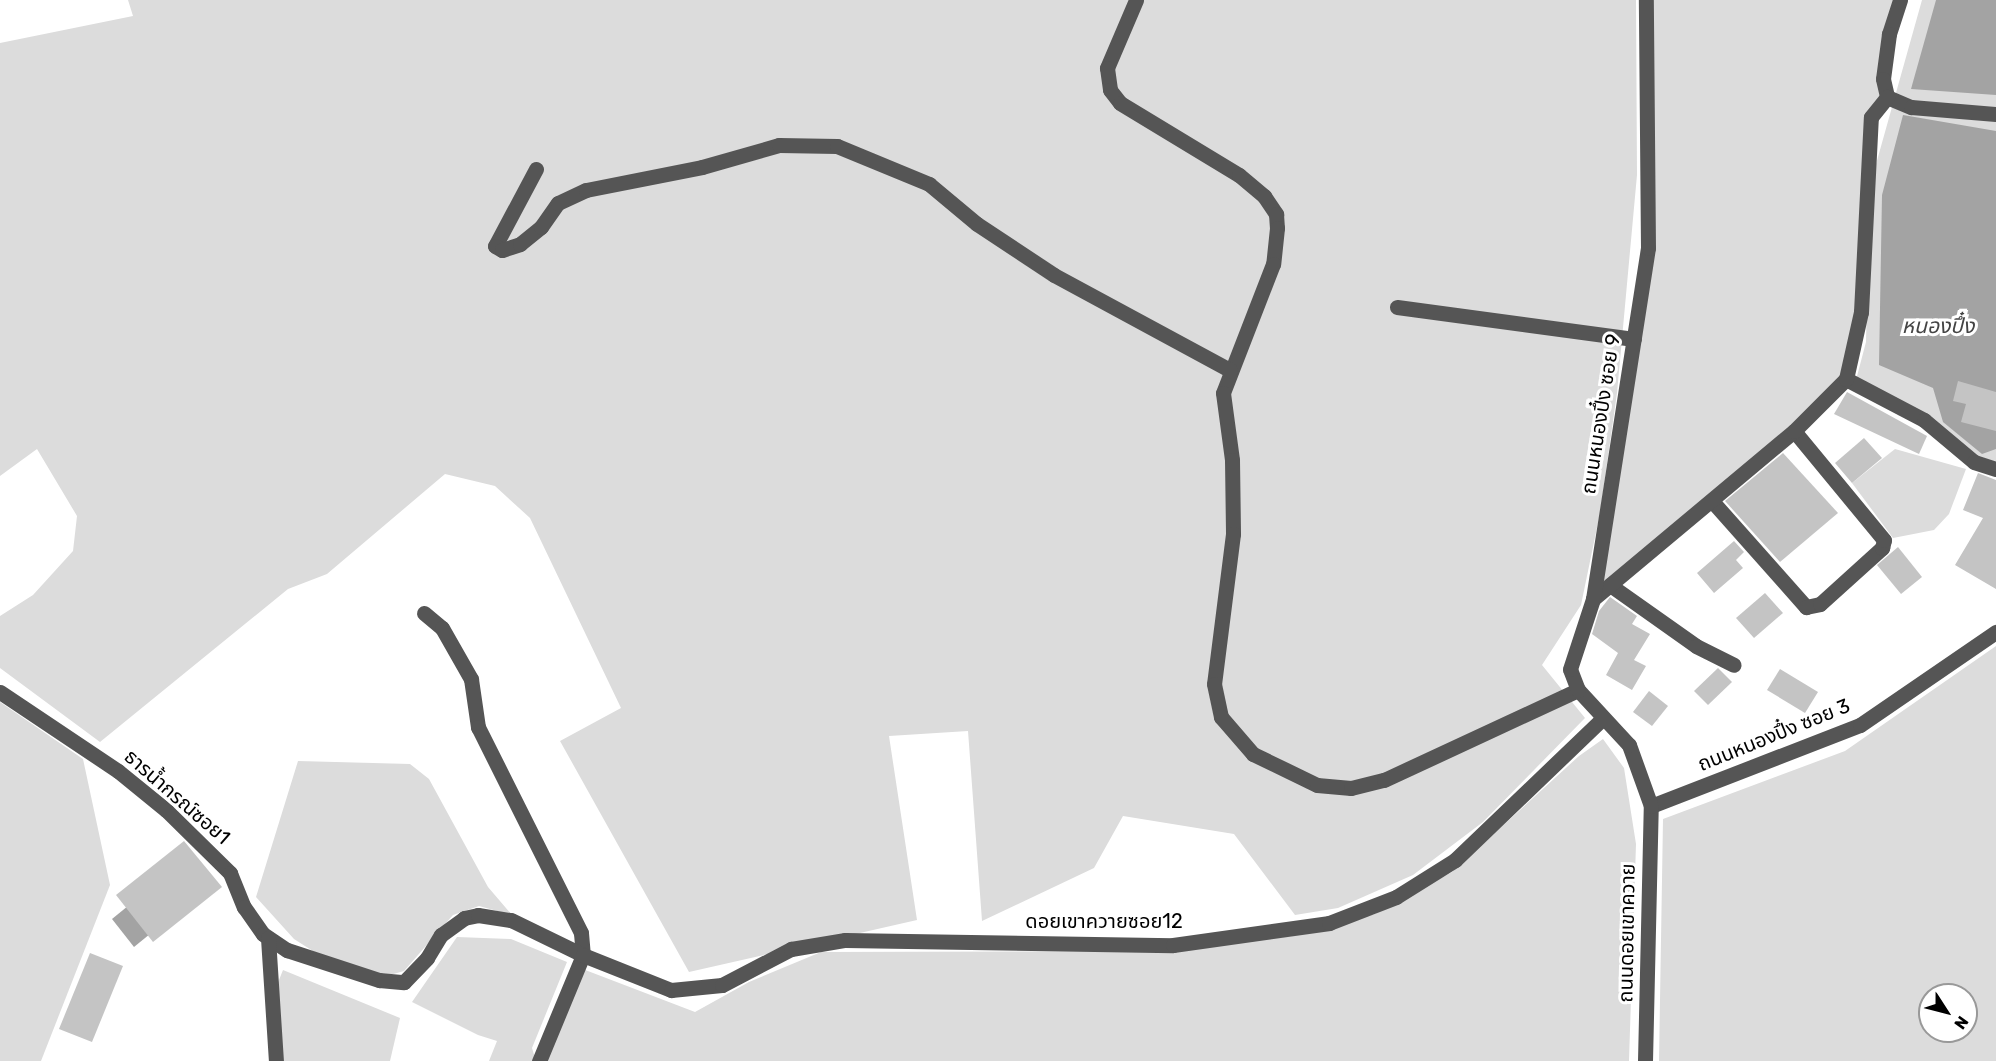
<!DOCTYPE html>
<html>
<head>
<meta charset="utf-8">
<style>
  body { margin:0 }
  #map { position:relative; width:1996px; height:1061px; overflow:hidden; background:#fff; font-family:Rubik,"Noto Sans Thai",sans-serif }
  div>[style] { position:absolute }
  .green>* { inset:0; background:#dcdcdc }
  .water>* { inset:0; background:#a3a3a3 }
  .building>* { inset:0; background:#c4c4c4 }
  .minor>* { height:15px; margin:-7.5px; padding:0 7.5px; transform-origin:7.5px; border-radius:7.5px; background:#555 }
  span { translate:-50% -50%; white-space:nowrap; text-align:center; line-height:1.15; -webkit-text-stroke:6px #fff; paint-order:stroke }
  .street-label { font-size:20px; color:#000 }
  .water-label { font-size:21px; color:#444; font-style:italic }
  .north { position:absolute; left:1918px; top:983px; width:60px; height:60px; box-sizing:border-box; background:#fff; border:2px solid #999; border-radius:50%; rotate:126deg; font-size:16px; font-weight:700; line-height:24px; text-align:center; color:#000 }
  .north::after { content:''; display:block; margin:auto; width:21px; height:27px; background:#000; clip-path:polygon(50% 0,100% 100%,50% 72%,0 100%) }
</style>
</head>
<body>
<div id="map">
  <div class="green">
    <i style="clip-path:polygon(128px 0,1636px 0,1637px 175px,1617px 393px,1600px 513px,1581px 605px,1542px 665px,1585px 718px,1483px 822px,1413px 875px,1338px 908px,1295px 915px,1234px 834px,1123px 816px,1094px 868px,982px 921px,968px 731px,889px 736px,917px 920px,689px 972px,560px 741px,621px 708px,530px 518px,495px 486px,445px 474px,327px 574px,288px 589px,100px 742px,0 668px,0 616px,33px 595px,73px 551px,77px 516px,37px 449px,0 476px,0 43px,133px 16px)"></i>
    <i style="clip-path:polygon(1646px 0,1900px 0,1889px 34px,1871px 182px,1922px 0,1996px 0,1996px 468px,1856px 380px,1866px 342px,1869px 197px,1846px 379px,1593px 599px,1648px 248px)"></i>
    <i style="clip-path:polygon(1895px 449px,1966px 469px,1949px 514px,1934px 530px,1893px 538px,1852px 483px)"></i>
    <i style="clip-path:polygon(evenodd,1996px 646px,1996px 1061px,1659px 1061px,1663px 819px,1845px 751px,1996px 646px,1930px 995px,1966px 995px,1966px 1031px,1930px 1031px,1930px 995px)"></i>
    <i style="clip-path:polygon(0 702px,83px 759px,110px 885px,41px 1061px,0 1061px)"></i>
    <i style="clip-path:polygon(1603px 739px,1624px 768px,1636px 844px,1629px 1061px,542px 1061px,580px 968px,695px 1012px,749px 982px,821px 952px,1153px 951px,1293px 936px,1375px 914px,1452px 872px,1579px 756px)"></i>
    <i style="clip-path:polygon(298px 761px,410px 764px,429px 779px,488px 887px,512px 915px,479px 906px,453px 915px,404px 971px,383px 977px,316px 953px,294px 939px,256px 897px)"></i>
    <i style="clip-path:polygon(457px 937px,511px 939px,567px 962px,532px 1048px,536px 1061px,489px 1061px,497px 1041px,478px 1035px,412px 1002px)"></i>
    <i style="clip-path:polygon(283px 970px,400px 1018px,390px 1061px,276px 1061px,275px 990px)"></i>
  </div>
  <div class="water">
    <i style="clip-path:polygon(1936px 0,1996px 0,1996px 95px,1911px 89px)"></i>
    <i style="clip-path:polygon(1903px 115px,1996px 131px,1996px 449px,1982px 454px,1943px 422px,1933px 388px,1879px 365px,1882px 195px)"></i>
    <i style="clip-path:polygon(188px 857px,210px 885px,134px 947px,112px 919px)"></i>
  </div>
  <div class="building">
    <i style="clip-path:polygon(1958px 381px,1996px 392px,1996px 431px,1961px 422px,1966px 404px,1953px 401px)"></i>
    <i style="clip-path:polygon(1847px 392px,1927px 436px,1919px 454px,1834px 414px)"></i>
    <i style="clip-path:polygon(1864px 438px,1882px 458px,1852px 483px,1835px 463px)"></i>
    <i style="clip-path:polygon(1783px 453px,1838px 513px,1780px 562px,1725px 501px)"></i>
    <i style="clip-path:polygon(1978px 473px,1996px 480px,1996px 589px,1955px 565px,1983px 518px,1963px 510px)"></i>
    <i style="clip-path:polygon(1734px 541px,1744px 552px,1736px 560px,1743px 568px,1714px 593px,1697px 573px)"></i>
    <i style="clip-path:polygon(1898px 547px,1922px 577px,1901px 594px,1877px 565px)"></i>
    <i style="clip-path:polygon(1765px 593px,1783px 613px,1754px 638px,1736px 618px)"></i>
    <i style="clip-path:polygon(1610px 597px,1637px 616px,1632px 624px,1650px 634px,1634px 660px,1646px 666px,1632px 690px,1606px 675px,1618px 653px,1592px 634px,1599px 611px)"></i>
    <i style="clip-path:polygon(1718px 668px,1732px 682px,1708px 705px,1694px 691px)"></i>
    <i style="clip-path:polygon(1780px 669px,1818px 692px,1805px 713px,1767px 690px)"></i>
    <i style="clip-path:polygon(1649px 691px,1668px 706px,1652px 726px,1633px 712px)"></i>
    <i style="clip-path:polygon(184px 841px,222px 887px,153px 942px,116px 895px)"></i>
    <i style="clip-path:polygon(90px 953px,123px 966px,92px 1042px,59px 1029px)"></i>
  </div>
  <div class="minor">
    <i style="left:1136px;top:0;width:74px;rotate:113.1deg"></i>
    <i style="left:1107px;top:68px;width:22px;rotate:82deg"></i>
    <i style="left:1110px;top:90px;width:16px;rotate:52deg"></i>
    <i style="left:1120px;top:103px;width:139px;rotate:31.2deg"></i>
    <i style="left:1239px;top:175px;width:33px;rotate:40deg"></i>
    <i style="left:1264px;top:196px;width:22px;rotate:56deg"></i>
    <i style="left:1276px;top:214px;width:14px;rotate:86deg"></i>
    <i style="left:1277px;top:228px;width:36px;rotate:96deg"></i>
    <i style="left:1273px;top:264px;width:138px;rotate:111.2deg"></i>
    <i style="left:1223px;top:393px;width:68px;rotate:82.3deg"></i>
    <i style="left:1232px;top:460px;width:74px;rotate:89.2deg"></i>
    <i style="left:1233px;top:534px;width:151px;rotate:97.2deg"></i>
    <i style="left:1214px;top:684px;width:34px;rotate:78deg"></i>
    <i style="left:1221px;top:717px;width:49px;rotate:49.1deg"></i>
    <i style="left:1253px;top:754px;width:71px;rotate:25.8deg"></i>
    <i style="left:1317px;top:785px;width:34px;rotate:5deg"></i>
    <i style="left:1351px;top:788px;width:34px;rotate:-14deg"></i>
    <i style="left:1384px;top:780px;width:214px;rotate:-24.9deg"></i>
    <i style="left:1900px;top:0;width:36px;rotate:108deg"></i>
    <i style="left:1889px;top:34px;width:45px;rotate:97.6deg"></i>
    <i style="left:1883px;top:79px;width:18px;rotate:77deg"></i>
    <i style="left:1887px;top:97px;width:26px;rotate:23deg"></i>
    <i style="left:1911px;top:107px;width:85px;rotate:4.7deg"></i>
    <i style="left:536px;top:169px;width:87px;rotate:118deg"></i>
    <i style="left:495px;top:246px;width:8px;rotate:30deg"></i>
    <i style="left:502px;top:250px;width:19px;rotate:-18deg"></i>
    <i style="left:520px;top:244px;width:27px;rotate:-39deg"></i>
    <i style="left:541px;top:227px;width:29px;rotate:-55deg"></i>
    <i style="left:558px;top:203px;width:31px;rotate:-25deg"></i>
    <i style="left:586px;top:190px;width:118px;rotate:-11.2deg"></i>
    <i style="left:702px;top:167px;width:80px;rotate:-15.9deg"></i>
    <i style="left:779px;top:145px;width:58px;rotate:1deg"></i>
    <i style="left:837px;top:146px;width:100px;rotate:22.4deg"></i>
    <i style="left:929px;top:184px;width:62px;rotate:39.8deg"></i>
    <i style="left:977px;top:224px;width:92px;rotate:33.5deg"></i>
    <i style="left:1054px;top:275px;width:200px;rotate:28.4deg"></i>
    <i style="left:1397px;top:307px;width:239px;rotate:7.7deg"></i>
    <i style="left:1846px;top:379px;width:88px;rotate:27.7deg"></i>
    <i style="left:1924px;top:420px;width:65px;rotate:40deg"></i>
    <i style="left:1974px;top:462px;width:23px;rotate:18deg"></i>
    <i style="left:1712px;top:501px;width:142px;rotate:48.4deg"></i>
    <i style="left:1806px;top:607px;width:14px;rotate:-12deg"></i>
    <i style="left:1820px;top:604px;width:84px;rotate:-42.1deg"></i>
    <i style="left:1882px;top:548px;width:8px;rotate:-76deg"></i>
    <i style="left:1884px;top:540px;width:141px;rotate:-129.5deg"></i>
    <i style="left:1610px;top:585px;width:105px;rotate:35.3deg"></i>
    <i style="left:1696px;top:646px;width:42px;rotate:26.6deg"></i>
    <i style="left:1593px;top:599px;width:262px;rotate:-39.9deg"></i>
    <i style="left:1794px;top:431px;width:74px;rotate:-45deg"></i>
    <i style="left:1846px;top:379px;width:69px;rotate:-77.4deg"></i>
    <i style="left:1861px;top:312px;width:195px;rotate:-87.1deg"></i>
    <i style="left:1871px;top:117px;width:26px;rotate:-51deg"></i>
    <i style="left:424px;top:613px;width:23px;rotate:40deg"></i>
    <i style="left:442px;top:628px;width:59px;rotate:60.4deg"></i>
    <i style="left:471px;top:679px;width:49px;rotate:81.7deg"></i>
    <i style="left:478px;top:727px;width:230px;rotate:63.4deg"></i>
    <i style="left:581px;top:933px;width:22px;rotate:85deg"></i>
    <i style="left:583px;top:955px;width:115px;rotate:112.5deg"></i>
    <i style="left:0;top:692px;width:142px;rotate:33.8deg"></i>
    <i style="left:118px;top:771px;width:62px;rotate:39.1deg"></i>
    <i style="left:166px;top:810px;width:90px;rotate:44.5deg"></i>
    <i style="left:230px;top:873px;width:37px;rotate:68deg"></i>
    <i style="left:244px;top:907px;width:33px;rotate:55deg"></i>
    <i style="left:263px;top:934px;width:29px;rotate:34deg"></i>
    <i style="left:287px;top:950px;width:97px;rotate:18.1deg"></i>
    <i style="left:379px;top:980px;width:25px;rotate:5deg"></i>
    <i style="left:404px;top:982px;width:33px;rotate:-46deg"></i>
    <i style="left:427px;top:958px;width:27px;rotate:-59deg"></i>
    <i style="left:441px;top:935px;width:29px;rotate:-36deg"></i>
    <i style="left:464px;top:918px;width:14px;rotate:-12deg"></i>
    <i style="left:478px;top:915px;width:33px;rotate:9deg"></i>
    <i style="left:511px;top:920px;width:80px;rotate:25.9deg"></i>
    <i style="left:583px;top:955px;width:95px;rotate:21.7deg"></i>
    <i style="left:671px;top:990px;width:51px;rotate:-5.6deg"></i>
    <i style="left:722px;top:985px;width:78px;rotate:-27.6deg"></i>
    <i style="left:791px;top:949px;width:55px;rotate:-9.5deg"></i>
    <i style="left:845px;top:940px;width:328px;rotate:0.9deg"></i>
    <i style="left:1173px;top:945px;width:158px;rotate:-8deg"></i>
    <i style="left:1329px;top:923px;width:72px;rotate:-21.2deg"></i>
    <i style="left:1396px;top:897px;width:70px;rotate:-32.1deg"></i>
    <i style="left:1455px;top:860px;width:205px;rotate:-43.8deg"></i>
    <i style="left:1651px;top:806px;width:224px;rotate:-21.2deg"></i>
    <i style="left:1860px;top:725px;width:165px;rotate:-34.4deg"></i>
    <i style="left:268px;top:938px;width:123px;rotate:86.3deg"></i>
    <i style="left:1645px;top:1061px;width:255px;rotate:-88.7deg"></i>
    <i style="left:1651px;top:806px;width:65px;rotate:-109.8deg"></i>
    <i style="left:1629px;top:745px;width:75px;rotate:-132.8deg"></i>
    <i style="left:1578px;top:690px;width:22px;rotate:-111deg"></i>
    <i style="left:1570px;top:669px;width:74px;rotate:-71.8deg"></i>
    <i style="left:1593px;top:599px;width:355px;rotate:-81.1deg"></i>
    <i style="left:1648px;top:248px;width:248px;rotate:-90.5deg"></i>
  </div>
  <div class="street-label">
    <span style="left:1601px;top:414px;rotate:-81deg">ถนนหนองปึ๋ง ซอย 9</span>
    <span style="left:1774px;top:735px;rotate:-22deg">ถนนหนองปึ๋ง ซอย 3</span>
    <span style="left:177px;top:797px;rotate:41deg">ธารน้ำกรณ์ซอย1</span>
    <span style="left:1104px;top:921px">ดอยเขาควายซอย12</span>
    <span style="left:1627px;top:933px;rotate:-89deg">ถนนดอยเขาควาย</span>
  </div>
  <div class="water-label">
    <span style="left:1938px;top:326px">หนองปึ๋ง</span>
  </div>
  <div class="north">N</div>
</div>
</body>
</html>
